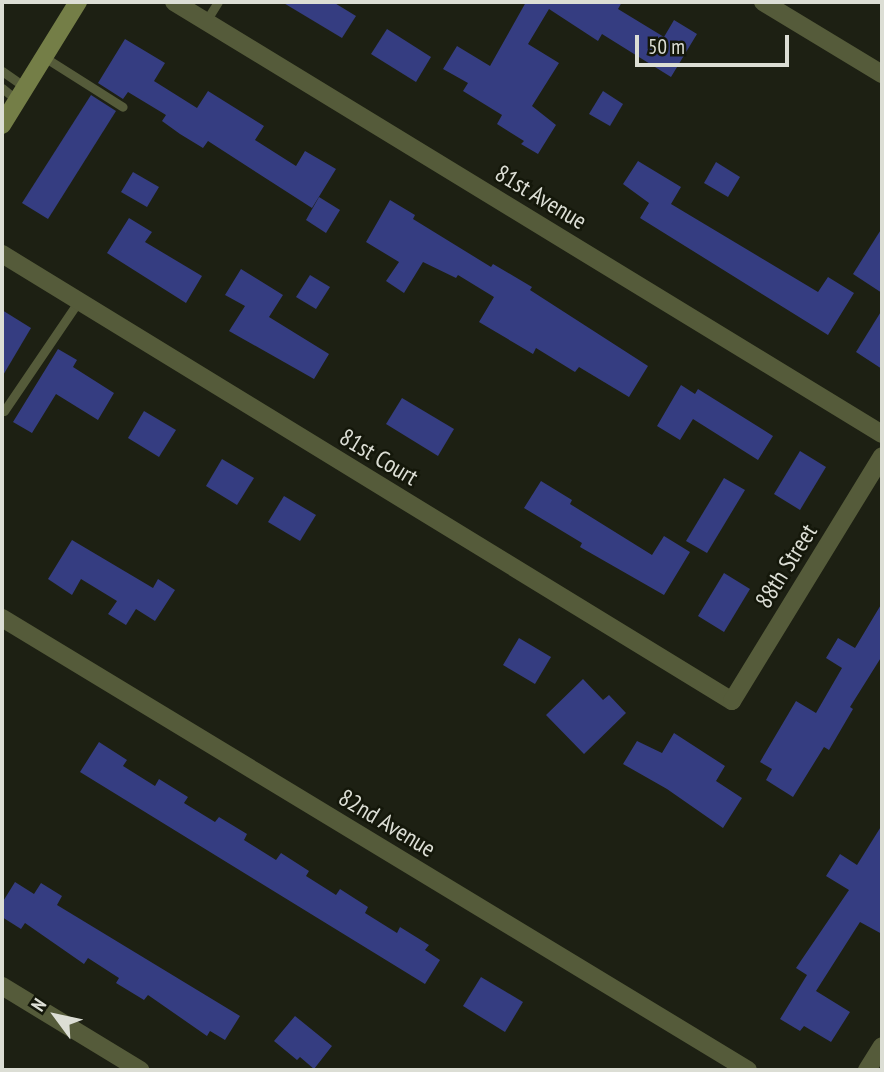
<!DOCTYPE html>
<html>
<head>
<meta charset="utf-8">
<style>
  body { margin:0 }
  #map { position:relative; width:884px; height:1072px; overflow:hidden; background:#1d2013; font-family:"PT Sans Narrow",sans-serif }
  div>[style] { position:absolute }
  .building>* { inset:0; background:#353d81 }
  .lane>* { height:9px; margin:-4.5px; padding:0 4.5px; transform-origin:4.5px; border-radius:4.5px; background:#555b3a }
  .street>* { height:18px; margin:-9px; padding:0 9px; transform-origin:9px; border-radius:9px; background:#555b3a }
  .secondary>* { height:18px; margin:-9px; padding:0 9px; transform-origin:9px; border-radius:9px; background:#747e47 }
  span { translate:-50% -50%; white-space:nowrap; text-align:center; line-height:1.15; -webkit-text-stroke:5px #14170a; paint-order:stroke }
  .street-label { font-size:24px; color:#dcded5 }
  .frame { position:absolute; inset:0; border:4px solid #dcded5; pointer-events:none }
  .north { position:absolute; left:21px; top:981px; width:70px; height:70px; -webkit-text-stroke:5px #14170a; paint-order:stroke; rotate:303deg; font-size:19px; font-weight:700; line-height:28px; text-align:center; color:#dcded5 }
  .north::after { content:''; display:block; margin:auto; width:24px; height:32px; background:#dcded5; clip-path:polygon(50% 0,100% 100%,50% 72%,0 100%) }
  .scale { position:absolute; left:635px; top:35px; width:154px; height:32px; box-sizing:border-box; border:4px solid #dcded5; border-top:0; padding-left:9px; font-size:21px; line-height:24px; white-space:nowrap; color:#dcded5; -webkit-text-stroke:5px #14170a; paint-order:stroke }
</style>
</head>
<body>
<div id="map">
  <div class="building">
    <i style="clip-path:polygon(282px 2px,333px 2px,356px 16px,342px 38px)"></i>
    <i style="clip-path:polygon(526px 2px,622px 2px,618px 9px,664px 37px,674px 20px,697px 34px,671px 77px,602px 34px,598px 41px,549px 9px,528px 44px,559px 63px,532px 106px,556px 125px,538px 154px,521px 144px,524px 141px,497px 124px,502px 115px,463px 91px,468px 83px,443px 69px,457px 46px,490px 66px)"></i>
    <i style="clip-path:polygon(387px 29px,431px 57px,416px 82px,371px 54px)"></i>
    <i style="clip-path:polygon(125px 39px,165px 63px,154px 81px,197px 108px,208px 91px,264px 126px,255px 140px,296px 166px,305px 151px,336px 169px,312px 208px,208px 141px,203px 148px,180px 134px,162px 121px,166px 115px,128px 92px,123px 99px,98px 83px)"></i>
    <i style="clip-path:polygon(603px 91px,623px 104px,610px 126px,589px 114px)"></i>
    <i style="clip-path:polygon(91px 95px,116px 111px,48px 219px,22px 203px)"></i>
    <i style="clip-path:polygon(638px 161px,681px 187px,671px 204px,818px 292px,828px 277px,854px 293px,828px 335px,640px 218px,649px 203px,623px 184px)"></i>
    <i style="clip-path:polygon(716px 162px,740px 177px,728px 197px,704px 183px)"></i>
    <i style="clip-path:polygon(133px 172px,159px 187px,147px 207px,121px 192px)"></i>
    <i style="clip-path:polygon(319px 197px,340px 210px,326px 233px,306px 220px)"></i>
    <i style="clip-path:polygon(390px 200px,415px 215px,413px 219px,491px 267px,493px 264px,532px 287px,530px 290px,648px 366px,629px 397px,579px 367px,575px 372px,536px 348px,533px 354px,479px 322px,494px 297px,458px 275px,456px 278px,423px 262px,404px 293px,386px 281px,399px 262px,366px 242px)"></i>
    <i style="clip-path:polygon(129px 218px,152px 232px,145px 242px,202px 276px,186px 303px,107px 253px)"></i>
    <i style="clip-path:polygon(882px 228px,882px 293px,853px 274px)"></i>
    <i style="clip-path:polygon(241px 269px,283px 295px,269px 317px,329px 354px,314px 379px,229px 331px,245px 306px,225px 295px)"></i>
    <i style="clip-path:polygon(310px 275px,330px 287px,316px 309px,296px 297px)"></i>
    <i style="clip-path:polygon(2px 310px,31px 328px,2px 377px)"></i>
    <i style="clip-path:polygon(882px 310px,882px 369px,856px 352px)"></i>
    <i style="clip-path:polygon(58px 349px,77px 360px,73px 367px,114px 393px,98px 420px,56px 394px,32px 433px,13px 422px)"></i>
    <i style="clip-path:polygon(681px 385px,695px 394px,698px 389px,773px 436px,758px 460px,693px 419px,680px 440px,657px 426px)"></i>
    <i style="clip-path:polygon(402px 398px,454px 429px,438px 456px,386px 424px)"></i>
    <i style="clip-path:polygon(144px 411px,176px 430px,159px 457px,128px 438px)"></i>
    <i style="clip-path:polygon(800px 451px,826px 467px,800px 510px,774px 494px)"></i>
    <i style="clip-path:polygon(222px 459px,254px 478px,237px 505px,206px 486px)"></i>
    <i style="clip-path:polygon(724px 478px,745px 490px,707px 553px,686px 541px)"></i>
    <i style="clip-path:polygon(541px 481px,572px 500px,570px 504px,652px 555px,664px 536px,690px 552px,664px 595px,580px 547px,582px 543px,524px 508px)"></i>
    <i style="clip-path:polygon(284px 496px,316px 515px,300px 541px,268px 522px)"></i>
    <i style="clip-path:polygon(72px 540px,153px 588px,158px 579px,175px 590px,155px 621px,136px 609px,126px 625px,108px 614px,117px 601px,81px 579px,72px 595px,48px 579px)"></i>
    <i style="clip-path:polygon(724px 573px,750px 589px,724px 632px,698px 616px)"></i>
    <i style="clip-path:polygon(882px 603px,882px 656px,850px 707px,853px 709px,829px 750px,824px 747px,793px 797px,766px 780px,772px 769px,760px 762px,796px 701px,816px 713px,842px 668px,826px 658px,838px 638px,855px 648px)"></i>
    <i style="clip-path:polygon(519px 638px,551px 657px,535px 684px,503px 665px)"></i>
    <i style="clip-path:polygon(583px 679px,603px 700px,609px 695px,626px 713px,584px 754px,546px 715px)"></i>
    <i style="clip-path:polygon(674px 733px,725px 766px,716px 781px,742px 798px,723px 828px,667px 789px,623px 764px,637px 741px,662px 753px)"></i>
    <i style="clip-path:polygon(99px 742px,127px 760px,123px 766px,155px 786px,159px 779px,188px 797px,184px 803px,215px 822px,219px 817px,247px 834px,244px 840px,276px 860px,281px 853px,309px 871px,306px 876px,336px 895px,340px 889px,368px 907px,365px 913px,397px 933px,400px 927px,429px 945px,425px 950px,440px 960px,425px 984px,80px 772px)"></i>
    <i style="clip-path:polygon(882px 825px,882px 934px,860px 922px,816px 991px,850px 1012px,831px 1042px,804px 1026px,800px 1031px,780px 1019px,807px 975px,796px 968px,849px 890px,826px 876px,840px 854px,857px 865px)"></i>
    <i style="clip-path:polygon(15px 882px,34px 894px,41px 883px,62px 896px,57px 905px,240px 1016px,225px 1040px,210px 1031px,207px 1036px,148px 995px,144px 1000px,116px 983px,119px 978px,88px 958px,84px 964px,25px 923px,21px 929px,2px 917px,2px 903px)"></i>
    <i style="clip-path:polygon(481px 977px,523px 1002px,505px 1032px,463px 1006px)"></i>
    <i style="clip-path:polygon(295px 1016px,332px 1046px,314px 1069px,300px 1057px,297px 1060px,274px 1041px)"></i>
  </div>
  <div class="lane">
    <i style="left:206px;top:21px;width:22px;rotate:-58deg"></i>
    <i style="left:44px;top:57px;width:93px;rotate:32.3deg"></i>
    <i style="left:2px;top:71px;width:28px;rotate:35deg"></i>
    <i style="left:2px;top:88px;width:19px;rotate:39deg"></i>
    <i style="left:4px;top:411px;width:132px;rotate:-55.8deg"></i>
  </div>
  <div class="street">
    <i style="left:174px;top:2px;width:829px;rotate:31.39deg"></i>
    <i style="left:763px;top:2px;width:139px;rotate:31.2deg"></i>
    <i style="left:2px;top:254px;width:856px;rotate:31.48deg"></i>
    <i style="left:732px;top:701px;width:287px;rotate:-58.5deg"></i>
    <i style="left:2px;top:618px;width:872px;rotate:31.21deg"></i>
    <i style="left:2px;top:986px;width:162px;rotate:31.3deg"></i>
    <i style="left:867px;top:1070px;width:28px;rotate:-58deg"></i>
  </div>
  <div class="secondary">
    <i style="left:2px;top:125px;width:145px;rotate:-58.3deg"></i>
  </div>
  <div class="street-label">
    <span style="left:541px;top:197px;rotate:31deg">81st Avenue</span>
    <span style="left:379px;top:457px;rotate:31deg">81st Court</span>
    <span style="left:786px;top:566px;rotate:-58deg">88th Street</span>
    <span style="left:387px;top:823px;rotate:31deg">82nd Avenue</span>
  </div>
  <div class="frame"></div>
  <div class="north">N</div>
  <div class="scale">50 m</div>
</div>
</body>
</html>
